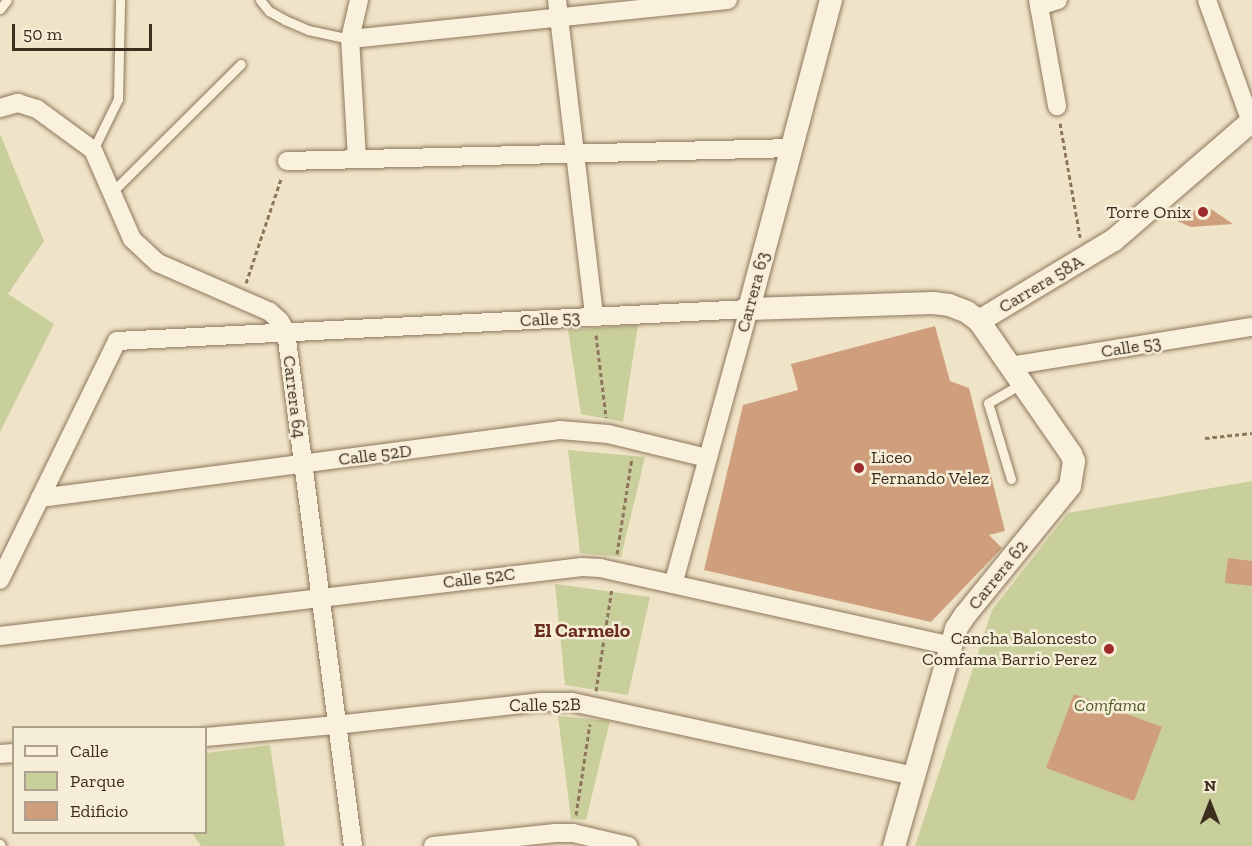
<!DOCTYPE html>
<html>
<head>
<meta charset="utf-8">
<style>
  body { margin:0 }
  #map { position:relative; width:1252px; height:846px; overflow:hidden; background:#f0e4c8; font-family:"Zilla Slab",serif }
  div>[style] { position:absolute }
  .green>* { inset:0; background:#c9cf9b }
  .building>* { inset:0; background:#cf9f7d }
  .path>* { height:3px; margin-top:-1.5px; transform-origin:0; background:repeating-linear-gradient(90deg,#8d765c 0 4.5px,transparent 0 7.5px) }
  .roads { filter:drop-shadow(0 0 2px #8d765c) drop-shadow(0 0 2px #8d765c) }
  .service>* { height:9px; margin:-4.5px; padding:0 4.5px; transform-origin:4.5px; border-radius:4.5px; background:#faf1dc }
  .minor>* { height:18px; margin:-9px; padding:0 9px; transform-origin:9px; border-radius:9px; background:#faf1dc }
  .tertiary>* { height:22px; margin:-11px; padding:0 11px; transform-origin:11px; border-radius:11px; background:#faf1dc }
  .dots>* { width:16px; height:16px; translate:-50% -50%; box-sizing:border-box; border:3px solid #f7eed8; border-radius:50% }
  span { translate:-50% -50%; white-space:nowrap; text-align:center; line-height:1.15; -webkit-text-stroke:5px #f7eed8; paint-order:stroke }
  .poi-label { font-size:18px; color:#3d2e20 }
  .right { translate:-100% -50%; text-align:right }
  .left { translate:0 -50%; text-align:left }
  .street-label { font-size:18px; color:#3d2e20 }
  .park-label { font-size:18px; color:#4d5a26; font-style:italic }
  .neighbourhood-label { font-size:20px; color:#6b2e1e; font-weight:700 }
  .legend { position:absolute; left:12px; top:726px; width:195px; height:108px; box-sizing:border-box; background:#f7eed8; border:2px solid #ada18e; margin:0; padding:8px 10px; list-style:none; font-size:18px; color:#3d2e20 }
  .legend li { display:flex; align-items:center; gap:12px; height:30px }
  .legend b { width:30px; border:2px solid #ada18e }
  .north { position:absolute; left:1180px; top:774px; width:60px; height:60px; -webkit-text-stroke:4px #f7eed8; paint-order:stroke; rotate:0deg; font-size:16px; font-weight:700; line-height:24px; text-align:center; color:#3d2e20 }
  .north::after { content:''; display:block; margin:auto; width:21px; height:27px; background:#3d2e20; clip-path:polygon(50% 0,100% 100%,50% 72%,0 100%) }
  .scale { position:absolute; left:12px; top:24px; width:140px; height:27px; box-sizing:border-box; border:3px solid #3d2e20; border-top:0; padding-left:8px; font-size:18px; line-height:21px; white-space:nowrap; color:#3d2e20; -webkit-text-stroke:4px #f7eed8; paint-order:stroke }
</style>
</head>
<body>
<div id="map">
  <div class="green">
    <i style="clip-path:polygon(0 134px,44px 241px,8px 294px,54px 324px,0 432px)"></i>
    <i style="clip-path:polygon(638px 325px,623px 422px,581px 414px,568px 330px)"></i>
    <i style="clip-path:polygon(568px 450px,645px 457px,621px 557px,580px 553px)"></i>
    <i style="clip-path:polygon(1252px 481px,1252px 846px,915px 846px,992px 610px,1068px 513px)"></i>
    <i style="clip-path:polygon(555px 584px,650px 597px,628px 695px,565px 685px)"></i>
    <i style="clip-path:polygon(558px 716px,610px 721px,586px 820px,571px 819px)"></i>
    <i style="clip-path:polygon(270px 745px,285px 846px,201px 846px,192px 833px,206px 832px,206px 753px)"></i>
  </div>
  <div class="building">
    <i style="clip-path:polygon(1205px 205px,1233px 224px,1191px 227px,1175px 220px)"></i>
    <i style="clip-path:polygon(935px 326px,950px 381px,969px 388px,1005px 531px,989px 535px,1002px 548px,931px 622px,704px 570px,743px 405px,798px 390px,791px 364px)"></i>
    <i style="clip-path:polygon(1228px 558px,1252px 561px,1252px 586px,1225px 583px)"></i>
    <i style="clip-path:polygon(1074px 694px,1162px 727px,1134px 801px,1046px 768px)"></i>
  </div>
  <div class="path">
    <i style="left:1060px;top:123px;width:116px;rotate:80deg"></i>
    <i style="left:246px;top:283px;width:110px;rotate:-71.4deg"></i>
    <i style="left:596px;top:335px;width:83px;rotate:83deg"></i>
    <i style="left:1205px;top:438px;width:47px;rotate:-6.1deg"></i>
    <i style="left:617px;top:554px;width:98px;rotate:-81.2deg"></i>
    <i style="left:596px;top:691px;width:104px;rotate:-81.2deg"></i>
    <i style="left:576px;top:815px;width:92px;rotate:-81.3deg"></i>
  </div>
  <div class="roads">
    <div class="service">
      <i style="left:260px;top:0;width:14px;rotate:51deg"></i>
      <i style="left:269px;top:11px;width:18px;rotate:29deg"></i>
      <i style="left:285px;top:20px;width:25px;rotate:23deg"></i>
      <i style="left:308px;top:30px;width:43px;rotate:12.1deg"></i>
      <i style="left:0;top:9px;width:11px;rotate:-52deg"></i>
      <i style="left:93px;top:150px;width:57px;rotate:-63.9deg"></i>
      <i style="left:118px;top:99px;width:99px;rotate:-88.8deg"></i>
      <i style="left:111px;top:193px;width:183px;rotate:-44.8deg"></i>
      <i style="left:1011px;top:479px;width:79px;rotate:-106.8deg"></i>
      <i style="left:988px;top:403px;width:39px;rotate:-30deg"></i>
      <i style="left:0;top:844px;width:2px;rotate:63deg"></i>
    </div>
    <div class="minor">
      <i style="left:557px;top:0;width:318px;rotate:83.3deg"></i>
      <i style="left:1038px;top:0;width:108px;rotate:79.8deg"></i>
      <i style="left:1207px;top:0;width:130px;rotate:70.2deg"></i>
      <i style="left:1039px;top:6px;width:20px;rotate:-18deg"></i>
      <i style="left:350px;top:39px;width:380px;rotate:-5.9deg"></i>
      <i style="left:0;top:108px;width:19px;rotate:-16deg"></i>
      <i style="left:18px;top:103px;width:20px;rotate:18deg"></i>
      <i style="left:37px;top:109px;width:69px;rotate:36.2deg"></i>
      <i style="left:93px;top:150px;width:97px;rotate:66.3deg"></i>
      <i style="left:132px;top:239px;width:35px;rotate:43deg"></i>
      <i style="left:158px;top:263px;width:122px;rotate:23.6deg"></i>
      <i style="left:270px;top:312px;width:13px;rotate:42deg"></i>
      <i style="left:280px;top:321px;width:13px;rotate:61deg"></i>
      <i style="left:286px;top:332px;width:518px;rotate:82.57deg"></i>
      <i style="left:357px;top:159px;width:120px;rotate:-93.3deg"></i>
      <i style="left:350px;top:39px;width:40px;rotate:-77deg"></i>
      <i style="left:287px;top:161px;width:505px;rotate:-1.47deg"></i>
      <i style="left:1010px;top:366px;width:245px;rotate:-9.2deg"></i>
      <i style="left:40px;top:498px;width:524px;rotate:-7.45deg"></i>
      <i style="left:560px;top:430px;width:48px;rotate:4.8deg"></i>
      <i style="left:608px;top:434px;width:102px;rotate:13.6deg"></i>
      <i style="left:0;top:580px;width:266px;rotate:-63.9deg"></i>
      <i style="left:117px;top:341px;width:633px;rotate:-2.9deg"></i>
      <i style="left:749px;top:309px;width:285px;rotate:105.4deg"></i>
      <i style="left:0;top:636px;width:586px;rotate:-6.76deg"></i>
      <i style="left:582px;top:567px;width:18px;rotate:3deg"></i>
      <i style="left:600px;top:568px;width:361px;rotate:12.5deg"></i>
      <i style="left:206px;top:737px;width:131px;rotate:-5.3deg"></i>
      <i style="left:336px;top:725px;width:205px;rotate:-6.4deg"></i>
      <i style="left:540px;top:702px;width:32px"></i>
      <i style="left:572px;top:702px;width:350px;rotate:12.2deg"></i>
      <i style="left:0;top:754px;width:14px;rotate:-4deg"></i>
      <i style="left:433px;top:846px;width:123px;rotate:-6.1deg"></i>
      <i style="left:555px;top:833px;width:18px"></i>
      <i style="left:573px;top:833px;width:57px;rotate:13.3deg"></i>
    </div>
    <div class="tertiary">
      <i style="left:831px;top:0;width:320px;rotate:104.9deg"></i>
      <i style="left:749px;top:309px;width:184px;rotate:-1.9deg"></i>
      <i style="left:933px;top:303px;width:16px;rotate:7deg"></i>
      <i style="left:949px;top:305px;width:19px;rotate:21deg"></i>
      <i style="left:967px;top:312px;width:15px;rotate:37deg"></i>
      <i style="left:979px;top:321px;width:162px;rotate:55.3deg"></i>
      <i style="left:1071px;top:454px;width:8px;rotate:67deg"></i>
      <i style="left:1074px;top:461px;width:25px;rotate:99deg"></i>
      <i style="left:1070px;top:486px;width:166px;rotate:129.1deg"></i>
      <i style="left:965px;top:615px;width:17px;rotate:123deg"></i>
      <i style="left:956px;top:629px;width:226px;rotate:105.9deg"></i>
      <i style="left:979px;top:321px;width:157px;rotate:-31deg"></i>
      <i style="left:1114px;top:240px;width:182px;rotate:-40.8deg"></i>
    </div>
  </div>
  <div class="dots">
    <i style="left:1203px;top:212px;background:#9e2a2b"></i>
    <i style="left:859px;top:468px;background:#9e2a2b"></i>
    <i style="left:1109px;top:649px;background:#9e2a2b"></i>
  </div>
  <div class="poi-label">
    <span class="right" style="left:1191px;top:212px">Torre Onix</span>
    <span class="left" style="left:871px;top:468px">Liceo<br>Fernando Velez</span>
    <span class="right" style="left:1097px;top:649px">Cancha Baloncesto<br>Comfama Barrio Perez</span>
  </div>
  <div class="street-label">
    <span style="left:1041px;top:284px;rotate:-31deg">Carrera 58A</span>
    <span style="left:753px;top:292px;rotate:-75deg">Carrera 63</span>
    <span style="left:550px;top:319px;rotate:-3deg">Calle 53</span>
    <span style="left:1131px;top:347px;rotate:-9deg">Calle 53</span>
    <span style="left:294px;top:397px;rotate:83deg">Carrera 64</span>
    <span style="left:375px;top:455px;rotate:-7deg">Calle 52D</span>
    <span style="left:998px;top:575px;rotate:-51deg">Carrera 62</span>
    <span style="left:479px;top:578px;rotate:-7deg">Calle 52C</span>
    <span style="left:545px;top:705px;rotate:-1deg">Calle 52B</span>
  </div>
  <div class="park-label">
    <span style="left:1110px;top:705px">Comfama</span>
  </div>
  <div class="neighbourhood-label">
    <span style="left:582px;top:630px">El Carmelo</span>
  </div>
  <ul class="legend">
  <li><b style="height:8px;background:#faf1dc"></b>Calle</li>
  <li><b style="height:16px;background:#c9cf9b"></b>Parque</li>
  <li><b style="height:16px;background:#cf9f7d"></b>Edificio</li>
  </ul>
  <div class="north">N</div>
  <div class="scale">50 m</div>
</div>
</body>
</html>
